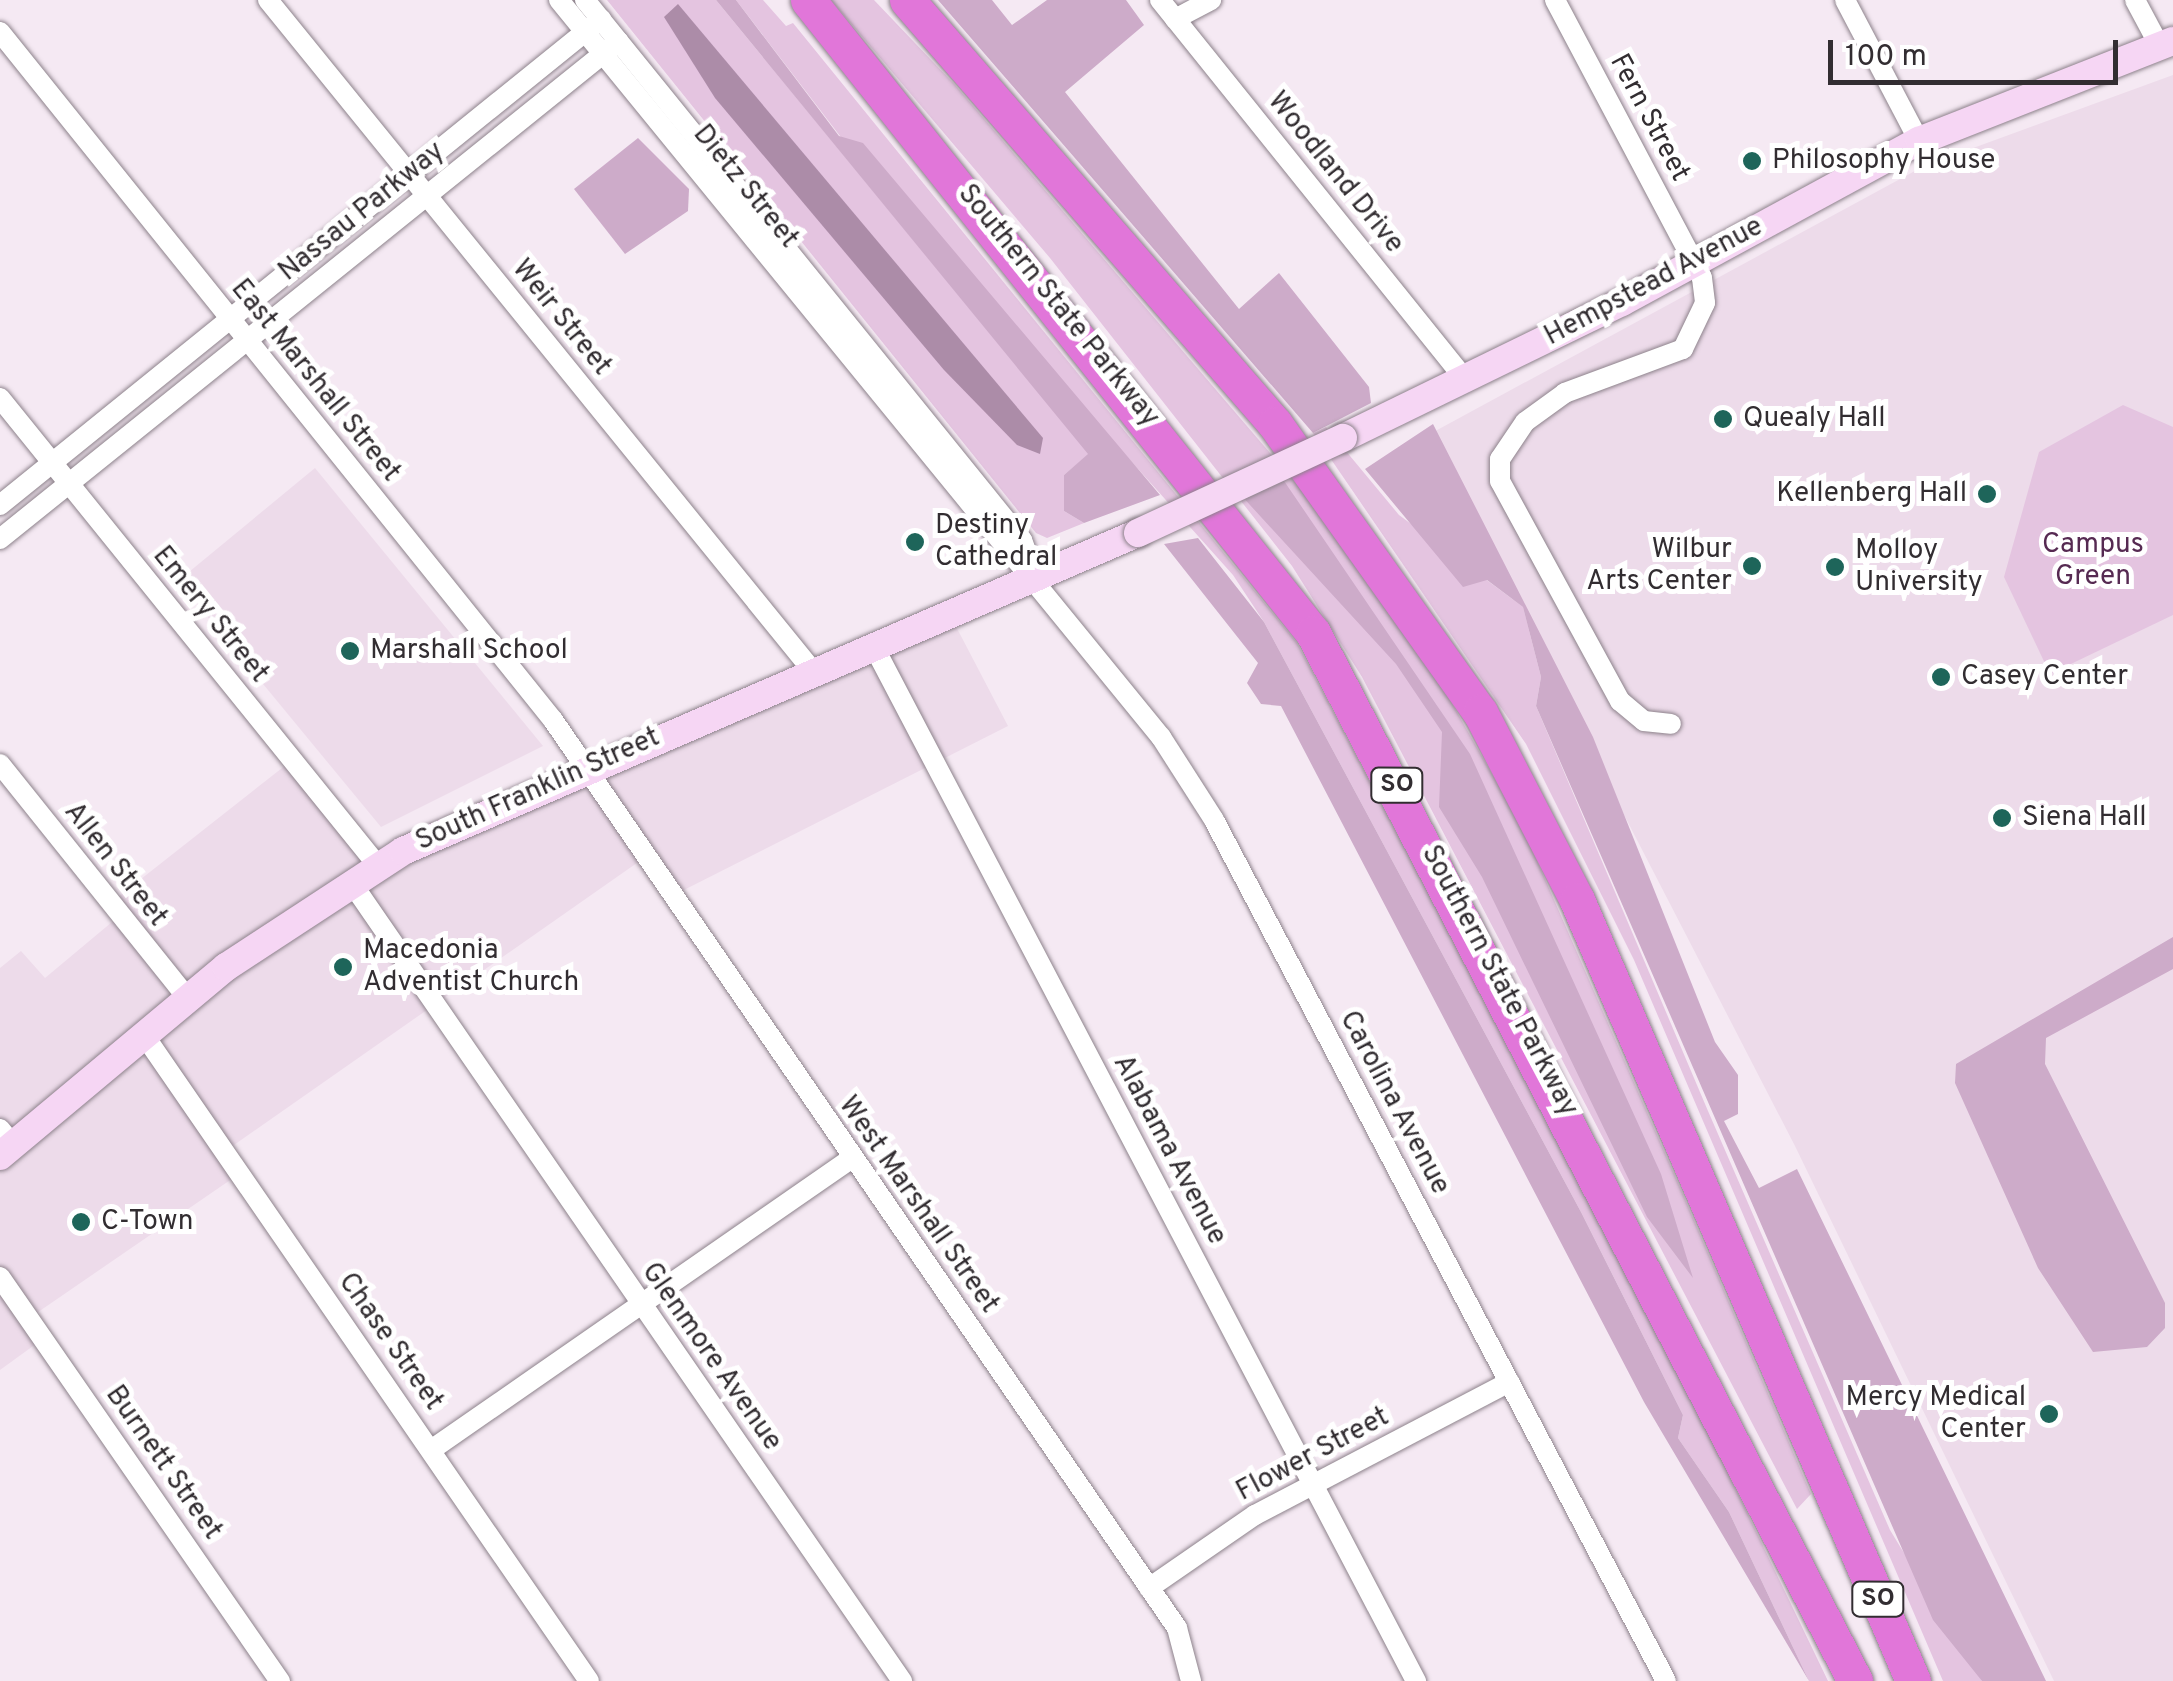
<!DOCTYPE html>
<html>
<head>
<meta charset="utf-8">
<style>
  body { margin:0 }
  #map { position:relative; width:2173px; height:1681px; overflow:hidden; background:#f5e9f3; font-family:Overpass,sans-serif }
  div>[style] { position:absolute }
  .built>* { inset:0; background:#eddbea }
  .green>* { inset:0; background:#e4c4e0 }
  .forest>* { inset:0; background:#cdabc9 }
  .water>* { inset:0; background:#ac8ca8 }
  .roads { filter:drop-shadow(0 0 2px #8d828b) drop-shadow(0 0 2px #8d828b) }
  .street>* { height:20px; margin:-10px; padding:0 10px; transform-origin:10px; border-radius:10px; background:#fff }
  .secondary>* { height:28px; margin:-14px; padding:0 14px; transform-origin:14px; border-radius:14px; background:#f6d6f4 }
  .highway>* { height:35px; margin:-17.5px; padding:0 17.5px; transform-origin:17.5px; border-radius:17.5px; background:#e176d9 }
  .bridges { filter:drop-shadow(0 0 2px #8d828b) drop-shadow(0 0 2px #8d828b) }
  .secondary-bridge>* { height:28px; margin:-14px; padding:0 14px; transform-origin:14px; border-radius:14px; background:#f6d6f4 }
  .dots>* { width:28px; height:28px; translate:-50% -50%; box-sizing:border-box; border:5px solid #fff; border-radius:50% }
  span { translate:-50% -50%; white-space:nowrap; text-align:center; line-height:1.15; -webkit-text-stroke:10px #fff; paint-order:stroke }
  .shield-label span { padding:2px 8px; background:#fff; border:2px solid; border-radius:8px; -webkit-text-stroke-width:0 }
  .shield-label { font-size:25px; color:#322d31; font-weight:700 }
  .street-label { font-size:28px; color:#322d31 }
  .poi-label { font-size:28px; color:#322d31 }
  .left { translate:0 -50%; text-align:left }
  .right { translate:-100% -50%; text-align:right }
  .park-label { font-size:28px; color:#562a52 }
  .scale { position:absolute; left:1828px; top:40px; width:290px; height:45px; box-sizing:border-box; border:5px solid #322d31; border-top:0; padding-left:12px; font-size:30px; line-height:35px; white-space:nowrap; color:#322d31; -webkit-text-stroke:8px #fff; paint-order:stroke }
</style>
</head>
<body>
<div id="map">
  <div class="built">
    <i style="clip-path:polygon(2173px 75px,2173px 1681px,2054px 1681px,1795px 1146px,1428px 435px,1924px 166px)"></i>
    <i style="clip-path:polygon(315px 468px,543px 746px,381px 827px,178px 581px)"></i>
    <i style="clip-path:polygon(950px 615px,1008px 726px,674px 895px,644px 858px,224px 1152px,239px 1174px,28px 1319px,40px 1341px,0 1370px,0 968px,21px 951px,45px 978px,118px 917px,108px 905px,291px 761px,369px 865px)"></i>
  </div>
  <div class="green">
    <i style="clip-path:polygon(607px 0,716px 0,1089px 454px,1064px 475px,1064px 511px,1084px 523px,1047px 538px,1036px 533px)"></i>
    <i style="clip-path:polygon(736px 0,763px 0,786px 26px,793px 23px,1297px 643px,1674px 1361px,1828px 1681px,1809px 1681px,1729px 1512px,1678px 1438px,1683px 1415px,1581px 1212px,1264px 622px,1233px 575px,840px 136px)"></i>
    <i style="clip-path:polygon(831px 0,874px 0,955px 85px,1318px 509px,1450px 700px,1523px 829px,1675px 1176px,1811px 1494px,1797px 1509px,1362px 677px,1292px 566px,1050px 258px)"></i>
    <i style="clip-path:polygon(2123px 405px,2173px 427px,2173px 615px,2050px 674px,2004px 577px,2039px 452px)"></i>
    <i style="clip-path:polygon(1326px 427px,1399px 515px,1523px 607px,1541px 677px,1536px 706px,1708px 1111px,1890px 1530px,1982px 1681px,1943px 1681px,1634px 960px,1526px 744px,1313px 433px)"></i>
  </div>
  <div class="forest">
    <i style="clip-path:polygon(716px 0,736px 0,839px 136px,863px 143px,1160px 495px,1084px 523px,1064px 511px,1064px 475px,1088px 454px)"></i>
    <i style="clip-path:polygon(938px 0,992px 0,1012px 25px,1047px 0,1126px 0,1144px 25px,1065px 92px,1239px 309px,1279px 273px,1369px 387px,1371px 403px,1313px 433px)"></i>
    <i style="clip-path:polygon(638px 138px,689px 189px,688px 211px,625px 254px,574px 189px)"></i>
    <i style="clip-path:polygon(1433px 424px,1593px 737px,1715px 1042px,1738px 1075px,1738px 1114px,1724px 1121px,1759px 1188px,1797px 1169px,2046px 1681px,1982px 1681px,1933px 1620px,1536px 706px,1541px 677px,1523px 607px,1487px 580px,1463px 587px,1365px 469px)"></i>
    <i style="clip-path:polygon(1280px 475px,1470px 754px,1661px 1174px,1693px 1278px,1647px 1217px,1482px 877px,1439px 807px,1442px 732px,1396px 664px,1239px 493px)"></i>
    <i style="clip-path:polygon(1198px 538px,1264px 622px,1581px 1212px,1683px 1415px,1678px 1438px,1729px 1512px,1809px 1681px,1644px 1402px,1281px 706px,1261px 704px,1247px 683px,1258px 663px,1164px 544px)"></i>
    <i style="clip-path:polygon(2173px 937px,2173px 969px,2046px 1038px,2045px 1064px,2165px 1303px,2165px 1328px,2147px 1347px,2093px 1352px,2038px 1268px,1955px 1083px,1956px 1064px)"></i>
  </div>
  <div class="water">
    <i style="clip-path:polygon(678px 4px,1043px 438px,1040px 454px,1017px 445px,944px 370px,715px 98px,664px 17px)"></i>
  </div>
  <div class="roads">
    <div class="street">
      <i style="left:268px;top:0;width:863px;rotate:50.93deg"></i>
      <i style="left:559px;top:0;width:952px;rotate:50.76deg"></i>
      <i style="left:1161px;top:737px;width:98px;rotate:57.4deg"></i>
      <i style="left:1214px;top:820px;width:972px;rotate:62.3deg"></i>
      <i style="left:585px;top:0;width:695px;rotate:51.02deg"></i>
      <i style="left:1022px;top:540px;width:37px;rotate:70deg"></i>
      <i style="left:1160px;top:0;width:488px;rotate:51.2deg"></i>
      <i style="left:1555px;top:0;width:314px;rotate:62.1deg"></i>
      <i style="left:1702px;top:278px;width:25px;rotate:83deg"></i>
      <i style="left:1705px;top:303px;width:51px;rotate:115.6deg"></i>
      <i style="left:1683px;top:349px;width:126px;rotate:159.6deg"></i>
      <i style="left:1565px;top:393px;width:49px;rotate:144.1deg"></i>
      <i style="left:1525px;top:422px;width:45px;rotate:124deg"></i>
      <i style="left:1500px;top:459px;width:22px;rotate:90deg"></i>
      <i style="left:1500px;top:481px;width:251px;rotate:61.4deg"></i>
      <i style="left:1620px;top:701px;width:31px;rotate:40deg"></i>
      <i style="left:1644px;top:721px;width:27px;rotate:6deg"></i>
      <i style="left:1845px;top:0;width:159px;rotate:62.3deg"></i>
      <i style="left:2135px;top:0;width:51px;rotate:61.9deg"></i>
      <i style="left:1175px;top:19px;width:41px;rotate:-27.8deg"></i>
      <i style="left:0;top:32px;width:883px;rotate:51.21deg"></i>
      <i style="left:553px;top:720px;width:1102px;rotate:55.5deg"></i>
      <i style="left:1177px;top:1628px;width:55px;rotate:75.2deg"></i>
      <i style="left:0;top:398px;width:602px;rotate:51.07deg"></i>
      <i style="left:0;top:505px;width:773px;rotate:-38.96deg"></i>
      <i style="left:0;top:539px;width:794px;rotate:-38.82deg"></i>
      <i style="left:873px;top:645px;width:1170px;rotate:62.34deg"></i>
      <i style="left:0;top:764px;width:301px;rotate:51.3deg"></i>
      <i style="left:351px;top:882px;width:971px;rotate:55.41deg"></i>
      <i style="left:144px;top:1035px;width:784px;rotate:55.44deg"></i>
      <i style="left:0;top:1129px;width:21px;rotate:51deg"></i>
      <i style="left:0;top:1277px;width:492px;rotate:55.3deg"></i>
      <i style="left:431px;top:1450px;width:512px;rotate:-34.74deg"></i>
      <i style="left:1149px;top:1588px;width:129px;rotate:-34.6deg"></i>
      <i style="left:1255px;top:1515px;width:287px;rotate:-27.6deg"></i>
    </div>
    <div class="secondary">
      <i style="left:1343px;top:438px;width:310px;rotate:-26deg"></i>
      <i style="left:1622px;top:302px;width:338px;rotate:-28.5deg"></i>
      <i style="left:1919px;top:141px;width:273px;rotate:-21.5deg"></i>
      <i style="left:0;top:1156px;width:295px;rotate:-39.9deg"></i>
      <i style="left:226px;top:967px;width:212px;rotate:-33.2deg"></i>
      <i style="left:403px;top:851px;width:801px;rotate:-23.4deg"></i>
    </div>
    <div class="highway">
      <i style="left:808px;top:0;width:810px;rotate:51.42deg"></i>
      <i style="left:1313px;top:633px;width:1180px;rotate:62.65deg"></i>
      <i style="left:907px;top:0;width:561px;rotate:49.04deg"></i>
      <i style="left:1275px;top:424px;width:354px;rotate:54.6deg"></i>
      <i style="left:1480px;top:712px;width:212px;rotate:62.7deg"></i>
      <i style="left:1577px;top:900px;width:850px;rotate:66.72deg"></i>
    </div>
  </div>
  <div class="bridges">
    <div class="secondary-bridge">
      <i style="left:1138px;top:533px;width:226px;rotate:-24.9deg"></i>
    </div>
  </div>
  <div class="dots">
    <i style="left:1752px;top:161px;background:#1e655a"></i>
    <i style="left:1723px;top:419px;background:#1e655a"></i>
    <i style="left:1987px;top:494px;background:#1e655a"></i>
    <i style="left:915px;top:542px;background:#1e655a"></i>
    <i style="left:1752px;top:566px;background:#1e655a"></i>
    <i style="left:1835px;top:567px;background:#1e655a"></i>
    <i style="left:350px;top:651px;background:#1e655a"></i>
    <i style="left:1941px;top:677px;background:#1e655a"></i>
    <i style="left:2002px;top:818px;background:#1e655a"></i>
    <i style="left:343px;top:967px;background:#1e655a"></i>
    <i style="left:81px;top:1222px;background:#1e655a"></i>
    <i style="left:2049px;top:1414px;background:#1e655a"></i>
  </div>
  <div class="shield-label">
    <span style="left:1397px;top:785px">SO</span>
    <span style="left:1878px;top:1599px">SO</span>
  </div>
  <div class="street-label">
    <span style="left:1649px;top:118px;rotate:62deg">Fern Street</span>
    <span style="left:1335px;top:173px;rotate:51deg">Woodland Drive</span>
    <span style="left:745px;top:187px;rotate:51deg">Dietz Street</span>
    <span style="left:362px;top:212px;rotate:-39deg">Nassau Parkway</span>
    <span style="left:1654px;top:282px;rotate:-28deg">Hempstead Avenue</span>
    <span style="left:1058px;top:306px;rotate:51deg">Southern State Parkway</span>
    <span style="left:561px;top:318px;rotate:51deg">Weir Street</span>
    <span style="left:315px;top:381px;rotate:51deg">East Marshall Street</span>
    <span style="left:210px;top:615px;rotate:51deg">Emery Street</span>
    <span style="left:538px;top:790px;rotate:-24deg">South Franklin Street</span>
    <span style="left:115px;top:865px;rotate:52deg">Allen Street</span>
    <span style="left:1499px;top:981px;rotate:62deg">Southern State Parkway</span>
    <span style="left:1394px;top:1103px;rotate:62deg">Carolina Avenue</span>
    <span style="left:1169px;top:1150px;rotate:62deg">Alabama Avenue</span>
    <span style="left:918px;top:1205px;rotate:55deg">West Marshall Street</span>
    <span style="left:390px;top:1342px;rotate:55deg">Chase Street</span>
    <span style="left:711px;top:1357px;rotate:55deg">Glenmore Avenue</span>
    <span style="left:1313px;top:1455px;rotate:-28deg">Flower Street</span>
    <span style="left:163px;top:1463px;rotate:55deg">Burnett Street</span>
  </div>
  <div class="poi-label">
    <span class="left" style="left:1772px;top:161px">Philosophy House</span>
    <span class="left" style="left:1743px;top:419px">Quealy Hall</span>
    <span class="right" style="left:1967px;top:494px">Kellenberg Hall</span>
    <span class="left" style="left:935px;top:542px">Destiny<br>Cathedral</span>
    <span class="right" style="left:1732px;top:566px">Wilbur<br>Arts Center</span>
    <span class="left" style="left:1855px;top:567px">Molloy<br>University</span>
    <span class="left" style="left:370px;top:651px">Marshall School</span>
    <span class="left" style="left:1961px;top:677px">Casey Center</span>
    <span class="left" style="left:2022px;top:818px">Siena Hall</span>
    <span class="left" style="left:363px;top:967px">Macedonia<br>Adventist Church</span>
    <span class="left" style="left:101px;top:1222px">C-Town</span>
    <span class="right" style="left:2026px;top:1414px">Mercy Medical<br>Center</span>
  </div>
  <div class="park-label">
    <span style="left:2093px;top:561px">Campus<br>Green</span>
  </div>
  <div class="scale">100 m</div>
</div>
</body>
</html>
